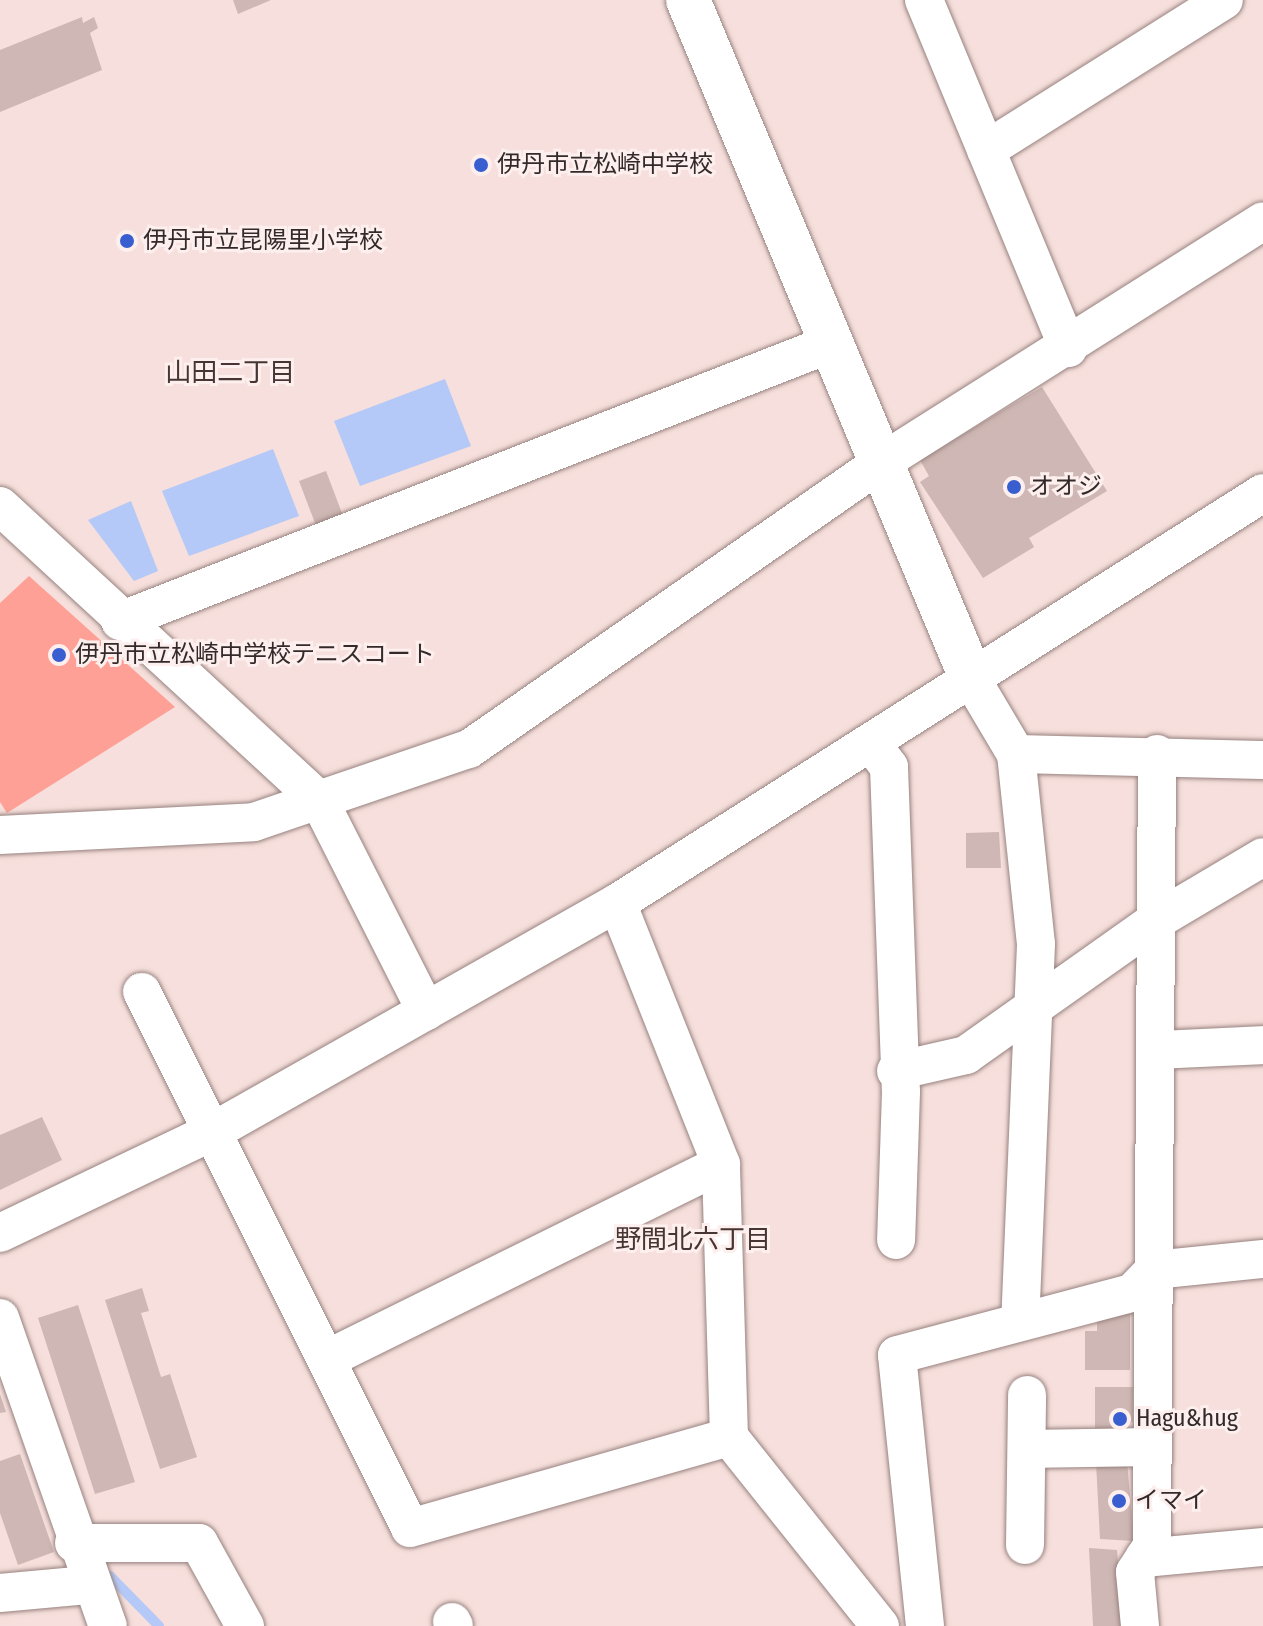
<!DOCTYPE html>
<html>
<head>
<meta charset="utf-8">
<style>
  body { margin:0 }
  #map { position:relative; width:1263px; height:1626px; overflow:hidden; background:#f6dfdc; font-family:"Fira Sans Condensed","Noto Sans JP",sans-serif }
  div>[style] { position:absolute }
  .green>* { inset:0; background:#fea095 }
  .water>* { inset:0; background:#b4c9f7 }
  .stream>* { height:10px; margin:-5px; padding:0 5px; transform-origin:5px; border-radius:5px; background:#b4c9f7 }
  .building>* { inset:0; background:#ceb7b4 }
  .roads { filter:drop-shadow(0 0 2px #97827f) drop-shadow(0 0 2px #97827f) }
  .minor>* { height:38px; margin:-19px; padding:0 19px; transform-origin:19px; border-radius:19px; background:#fff }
  .tertiary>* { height:44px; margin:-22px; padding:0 22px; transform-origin:22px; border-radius:22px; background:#fff }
  .dots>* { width:22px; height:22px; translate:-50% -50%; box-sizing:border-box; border:4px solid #fdefed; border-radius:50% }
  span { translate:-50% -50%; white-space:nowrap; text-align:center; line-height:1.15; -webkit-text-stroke:6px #fdefed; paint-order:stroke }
  .poi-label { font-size:24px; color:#332a29 }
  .left { translate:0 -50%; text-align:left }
  .neighbourhood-label { font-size:26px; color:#473533 }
</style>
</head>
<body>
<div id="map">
  <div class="green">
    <i style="clip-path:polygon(29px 576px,175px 707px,7px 813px,0 802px,0 603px)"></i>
  </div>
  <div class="water">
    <i style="clip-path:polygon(445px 379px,471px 446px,360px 486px,334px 421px)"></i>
    <i style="clip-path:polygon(273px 449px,299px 516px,189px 556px,162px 491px)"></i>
    <i style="clip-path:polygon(131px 501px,158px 571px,134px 581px,88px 520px)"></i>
  </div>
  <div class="stream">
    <i style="left:110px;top:1576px;width:70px;rotate:45.6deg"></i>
  </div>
  <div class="building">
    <i style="clip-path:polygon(233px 0,271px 0,238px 14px)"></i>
    <i style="clip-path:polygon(82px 17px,83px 23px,94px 17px,98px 28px,90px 33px,102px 70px,0 112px,0 50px)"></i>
    <i style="clip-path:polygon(1042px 387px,1107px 491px,1029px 538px,1034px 547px,983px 578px,920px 482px,929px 476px,920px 460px)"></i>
    <i style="clip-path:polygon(326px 471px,345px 521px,318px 531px,299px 481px)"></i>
    <i style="clip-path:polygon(999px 832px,1001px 868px,966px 868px,966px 833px)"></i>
    <i style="clip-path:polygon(42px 1117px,62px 1160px,0 1190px,0 1135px)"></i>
    <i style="clip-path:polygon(142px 1288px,149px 1311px,141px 1313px,161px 1377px,170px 1374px,197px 1457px,160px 1469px,105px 1300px)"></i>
    <i style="clip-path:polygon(78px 1305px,135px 1482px,95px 1494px,38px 1318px)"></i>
    <i style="clip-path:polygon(1097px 1314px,1130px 1314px,1130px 1370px,1085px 1370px,1085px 1331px,1097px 1331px)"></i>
    <i style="clip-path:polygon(1095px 1387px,1133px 1387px,1133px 1421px,1123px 1430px,1095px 1430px)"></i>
    <i style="clip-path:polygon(0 1394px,6px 1412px,0 1413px)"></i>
    <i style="clip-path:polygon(20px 1454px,54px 1552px,18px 1565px,0 1513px,0 1461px)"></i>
    <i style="clip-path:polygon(1127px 1461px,1134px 1541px,1100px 1539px,1096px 1462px)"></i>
    <i style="clip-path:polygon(1089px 1548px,1117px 1550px,1123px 1626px,1093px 1626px)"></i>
  </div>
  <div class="roads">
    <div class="minor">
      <i style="left:924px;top:0;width:377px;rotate:67.5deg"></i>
      <i style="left:986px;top:150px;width:281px;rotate:-32.2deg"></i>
      <i style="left:0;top:506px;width:434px;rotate:42.7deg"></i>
      <i style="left:319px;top:800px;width:237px;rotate:63.1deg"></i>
      <i style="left:120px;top:621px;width:759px;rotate:-21.32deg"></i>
      <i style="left:972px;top:680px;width:86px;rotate:59.3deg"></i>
      <i style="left:1016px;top:754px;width:247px;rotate:1.4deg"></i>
      <i style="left:871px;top:743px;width:30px;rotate:53deg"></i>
      <i style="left:889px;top:767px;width:325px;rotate:87.9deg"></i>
      <i style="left:901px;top:1092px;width:148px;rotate:91.9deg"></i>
      <i style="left:1016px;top:754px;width:191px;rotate:84deg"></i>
      <i style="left:1036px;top:944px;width:376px;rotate:92.4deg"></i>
      <i style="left:0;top:835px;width:254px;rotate:-2.9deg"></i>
      <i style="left:254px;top:822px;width:227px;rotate:-18.8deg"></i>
      <i style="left:469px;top:749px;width:499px;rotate:-34.8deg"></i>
      <i style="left:879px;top:464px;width:454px;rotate:-32.3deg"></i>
      <i style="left:142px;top:992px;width:599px;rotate:63.43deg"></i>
      <i style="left:410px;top:1528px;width:332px;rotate:-15.9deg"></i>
      <i style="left:1158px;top:1050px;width:105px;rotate:-2.7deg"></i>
      <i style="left:896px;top:1071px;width:72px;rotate:-12.9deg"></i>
      <i style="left:966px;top:1055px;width:234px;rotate:-35.3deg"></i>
      <i style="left:1157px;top:920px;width:123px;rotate:-30.7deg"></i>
      <i style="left:0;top:1233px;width:235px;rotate:-25.5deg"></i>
      <i style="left:212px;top:1132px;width:465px;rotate:-29.5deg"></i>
      <i style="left:0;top:1318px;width:326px;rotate:70.7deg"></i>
      <i style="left:329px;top:1358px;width:437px;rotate:-26.3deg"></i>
      <i style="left:1028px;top:1449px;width:121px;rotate:-0.9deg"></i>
      <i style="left:74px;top:1543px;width:125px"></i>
      <i style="left:199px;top:1543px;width:95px;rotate:61deg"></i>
      <i style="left:1025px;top:1545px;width:150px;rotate:-89.2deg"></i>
      <i style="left:1144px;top:1558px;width:120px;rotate:-5.3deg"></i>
      <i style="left:0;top:1593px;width:88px;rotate:-5.2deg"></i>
      <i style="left:452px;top:1622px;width:4px;rotate:63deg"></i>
      <i style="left:880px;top:1626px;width:242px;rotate:-128.6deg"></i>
      <i style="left:729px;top:1437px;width:273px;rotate:-91.7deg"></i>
      <i style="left:721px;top:1164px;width:281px;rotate:-111.7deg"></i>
      <i style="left:617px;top:903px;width:765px;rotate:-32.4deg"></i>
      <i style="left:925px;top:1626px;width:272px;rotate:-95.9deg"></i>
      <i style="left:897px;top:1355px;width:243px;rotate:-14.8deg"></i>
      <i style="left:1132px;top:1293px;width:32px;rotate:-46deg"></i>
      <i style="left:1154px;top:1270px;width:110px;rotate:-5.8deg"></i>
      <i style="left:1140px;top:1626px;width:54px;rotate:-95.3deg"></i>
      <i style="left:1135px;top:1572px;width:31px;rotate:-57deg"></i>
      <i style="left:1152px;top:1546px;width:792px;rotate:-89.64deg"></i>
    </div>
    <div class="tertiary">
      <i style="left:688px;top:0;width:737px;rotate:67.33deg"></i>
    </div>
  </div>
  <div class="dots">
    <i style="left:481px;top:165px;background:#385ecf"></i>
    <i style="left:127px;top:241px;background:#385ecf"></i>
    <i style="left:1014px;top:487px;background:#385ecf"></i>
    <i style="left:59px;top:655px;background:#385ecf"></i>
    <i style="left:1120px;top:1419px;background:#385ecf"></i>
    <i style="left:1119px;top:1501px;background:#385ecf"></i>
  </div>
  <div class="poi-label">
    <span class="left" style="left:497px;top:165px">伊丹市立松崎中学校</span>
    <span class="left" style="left:143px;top:241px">伊丹市立昆陽里小学校</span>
    <span class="left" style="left:1030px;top:487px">オオジ</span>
    <span class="left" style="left:75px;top:655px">伊丹市立松崎中学校テニスコート</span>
    <span class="left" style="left:1136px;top:1419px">Hagu&amp;hug</span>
    <span class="left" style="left:1135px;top:1501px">イマイ</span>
  </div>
  <div class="neighbourhood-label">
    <span style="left:230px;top:373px">山田二丁目</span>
    <span style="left:693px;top:1240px">野間北六丁目</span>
  </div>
</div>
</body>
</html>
